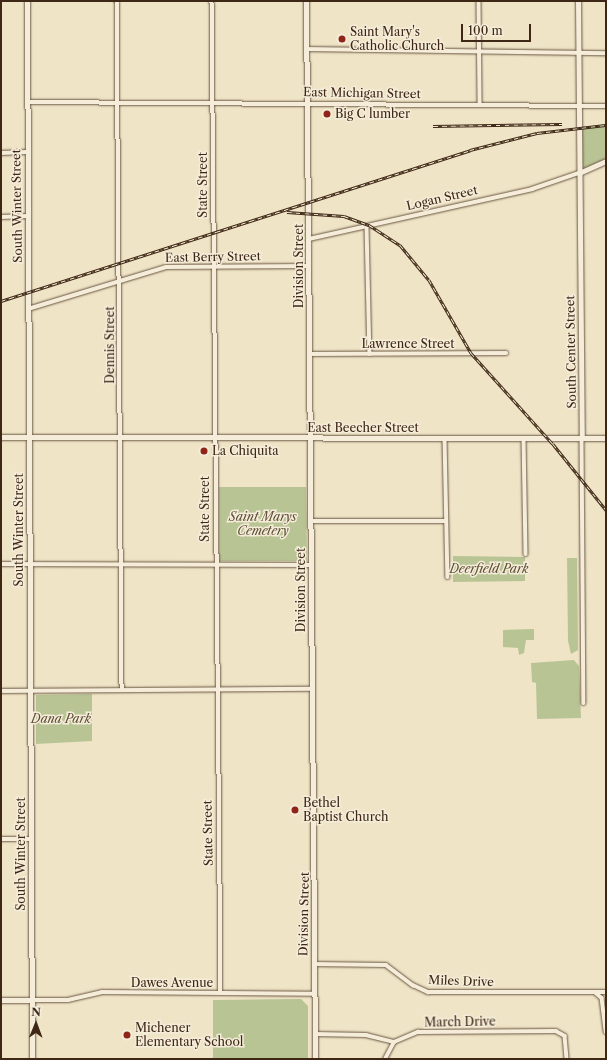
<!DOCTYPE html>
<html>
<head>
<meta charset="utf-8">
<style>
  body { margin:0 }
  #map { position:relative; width:607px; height:1060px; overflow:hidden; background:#efe4c6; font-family:"Libre Caslon Text",serif }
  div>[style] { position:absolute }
  .green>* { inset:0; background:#b9c495 }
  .roads { filter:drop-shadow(0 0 1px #6a5641) drop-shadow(0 0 1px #6a5641) }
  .street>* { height:3.5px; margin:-1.75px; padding:0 1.75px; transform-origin:1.75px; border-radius:1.75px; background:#f5edda }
  .secondary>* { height:5px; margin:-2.5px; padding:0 2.5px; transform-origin:2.5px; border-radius:2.5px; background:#f5edda }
  .rail>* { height:3px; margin-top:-1.5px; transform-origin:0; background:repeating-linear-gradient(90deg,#f5edda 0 4.5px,#3e2715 0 9px); box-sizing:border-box; border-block:1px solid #3e2715 }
  .dots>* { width:11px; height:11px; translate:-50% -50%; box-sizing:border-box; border:2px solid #f5edda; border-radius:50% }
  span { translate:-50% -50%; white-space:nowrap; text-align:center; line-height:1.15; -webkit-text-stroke:3px #f5edda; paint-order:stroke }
  .poi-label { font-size:12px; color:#3e2715 }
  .left { translate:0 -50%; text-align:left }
  .street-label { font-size:12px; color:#3e2715 }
  .park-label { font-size:12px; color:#5d4e35; font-style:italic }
  .frame { position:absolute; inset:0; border:2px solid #3e2715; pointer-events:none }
  .north { position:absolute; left:16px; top:1004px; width:40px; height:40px; -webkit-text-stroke:3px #f5edda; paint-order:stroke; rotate:1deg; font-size:11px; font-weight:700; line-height:16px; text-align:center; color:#3e2715 }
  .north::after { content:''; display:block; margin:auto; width:14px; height:18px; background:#3e2715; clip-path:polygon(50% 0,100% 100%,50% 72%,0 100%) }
  .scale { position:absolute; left:461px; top:24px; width:70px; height:18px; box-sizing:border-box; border:2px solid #3e2715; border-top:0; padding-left:5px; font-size:12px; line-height:14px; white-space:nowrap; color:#3e2715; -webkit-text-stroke:3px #f5edda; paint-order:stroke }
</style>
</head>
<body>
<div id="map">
  <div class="green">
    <i style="clip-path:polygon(606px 125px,606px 161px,579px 173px,578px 127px)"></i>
    <i style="clip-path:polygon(219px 487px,306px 487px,307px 561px,219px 561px)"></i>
    <i style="clip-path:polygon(453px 556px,525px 557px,525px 581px,453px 582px)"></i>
    <i style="clip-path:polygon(567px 558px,577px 558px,578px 650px,571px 654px,568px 641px)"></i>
    <i style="clip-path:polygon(534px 629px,534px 640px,526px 640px,524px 653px,519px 655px,518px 648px,503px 647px,503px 630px)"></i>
    <i style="clip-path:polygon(574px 660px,579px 666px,581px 718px,537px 719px,536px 683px,532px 682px,531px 663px)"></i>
    <i style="clip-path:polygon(92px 694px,92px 741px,36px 744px,36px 695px)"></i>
    <i style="clip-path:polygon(301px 999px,308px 1006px,308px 1059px,213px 1059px,213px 1000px)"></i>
  </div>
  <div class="roads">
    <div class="street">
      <i style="left:117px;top:1px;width:689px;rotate:89.58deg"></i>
      <i style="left:212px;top:1px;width:992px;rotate:89.48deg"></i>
      <i style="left:479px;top:1px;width:104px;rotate:89.4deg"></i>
      <i style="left:307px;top:49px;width:299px;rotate:0.8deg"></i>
      <i style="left:27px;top:102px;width:579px;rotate:0.4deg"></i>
      <i style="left:1px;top:153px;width:25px;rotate:-2deg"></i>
      <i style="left:1px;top:217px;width:26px;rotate:-2deg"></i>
      <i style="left:367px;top:226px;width:128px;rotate:88.7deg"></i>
      <i style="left:309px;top:239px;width:229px;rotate:-12.6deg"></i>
      <i style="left:532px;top:189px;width:50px;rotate:-18.8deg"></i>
      <i style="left:28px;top:309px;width:144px;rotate:-16.9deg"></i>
      <i style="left:166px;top:267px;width:142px;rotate:-0.4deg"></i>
      <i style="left:309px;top:354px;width:197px;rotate:-0.3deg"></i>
      <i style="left:445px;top:438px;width:139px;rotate:88.8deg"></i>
      <i style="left:524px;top:438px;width:116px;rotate:89deg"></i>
      <i style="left:582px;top:438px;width:265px;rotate:89.6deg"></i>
      <i style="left:311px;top:521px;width:134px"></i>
      <i style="left:1px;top:564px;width:310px;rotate:0.2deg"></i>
      <i style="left:1px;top:691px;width:311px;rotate:-0.4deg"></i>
      <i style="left:1px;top:839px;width:30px"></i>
      <i style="left:314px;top:964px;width:72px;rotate:0.8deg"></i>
      <i style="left:386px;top:965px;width:34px;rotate:37deg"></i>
      <i style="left:413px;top:985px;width:17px;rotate:25deg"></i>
      <i style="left:428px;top:992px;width:178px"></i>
      <i style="left:595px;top:992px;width:9px;rotate:41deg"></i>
      <i style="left:602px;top:998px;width:34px;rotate:83deg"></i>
      <i style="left:31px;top:1000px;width:37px"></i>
      <i style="left:68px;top:1000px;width:35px;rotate:-13deg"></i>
      <i style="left:102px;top:992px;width:212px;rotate:0.5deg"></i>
      <i style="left:315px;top:1034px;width:51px;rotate:1.1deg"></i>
      <i style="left:366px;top:1035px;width:29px;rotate:14deg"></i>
      <i style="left:394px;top:1042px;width:26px;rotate:-23deg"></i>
      <i style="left:418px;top:1032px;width:138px;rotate:-0.4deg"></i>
      <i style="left:556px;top:1031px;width:10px;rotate:29deg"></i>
      <i style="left:565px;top:1036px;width:23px;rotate:85deg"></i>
      <i style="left:385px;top:1059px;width:19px;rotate:-62deg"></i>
    </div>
    <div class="secondary">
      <i style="left:27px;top:1px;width:1058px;rotate:89.73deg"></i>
      <i style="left:306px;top:1px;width:1058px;rotate:89.51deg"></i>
      <i style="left:578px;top:1px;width:437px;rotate:89.5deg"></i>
      <i style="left:579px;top:173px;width:30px;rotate:-24deg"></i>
      <i style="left:1px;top:437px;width:605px;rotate:0.09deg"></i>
      <i style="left:1px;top:1000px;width:30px"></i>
    </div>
  </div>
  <div class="rail">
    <i style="left:433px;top:126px;width:129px;rotate:-0.9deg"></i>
    <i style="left:287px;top:212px;width:57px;rotate:4deg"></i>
    <i style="left:344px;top:216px;width:27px;rotate:20deg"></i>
    <i style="left:369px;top:225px;width:37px;rotate:33deg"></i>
    <i style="left:400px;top:245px;width:45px;rotate:50.4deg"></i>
    <i style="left:429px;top:280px;width:84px;rotate:60.1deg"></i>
    <i style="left:471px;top:353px;width:122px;rotate:48deg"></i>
    <i style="left:553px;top:444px;width:85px;rotate:51.2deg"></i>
    <i style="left:1px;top:301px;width:493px;rotate:-17.8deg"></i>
    <i style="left:470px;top:150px;width:69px;rotate:-14.2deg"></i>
    <i style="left:537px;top:133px;width:69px;rotate:-6.6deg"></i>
  </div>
  <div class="dots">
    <i style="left:342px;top:39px;background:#8f2418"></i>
    <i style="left:327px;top:114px;background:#8f2418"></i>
    <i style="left:204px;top:451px;background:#8f2418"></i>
    <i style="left:295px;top:810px;background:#8f2418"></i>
    <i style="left:127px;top:1035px;background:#8f2418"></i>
  </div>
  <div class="poi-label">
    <span class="left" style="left:350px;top:39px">Saint Mary's<br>Catholic Church</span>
    <span class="left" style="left:335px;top:114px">Big C lumber</span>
    <span class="left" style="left:212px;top:451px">La Chiquita</span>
    <span class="left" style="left:303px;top:810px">Bethel<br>Baptist Church</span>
    <span class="left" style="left:135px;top:1035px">Michener<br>Elementary School</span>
  </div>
  <div class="street-label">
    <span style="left:362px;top:93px;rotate:1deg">East Michigan Street</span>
    <span style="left:203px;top:185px;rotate:-90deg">State Street</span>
    <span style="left:442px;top:198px;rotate:-13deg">Logan Street</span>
    <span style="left:17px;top:206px;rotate:-91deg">South Winter Street</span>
    <span style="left:213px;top:257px;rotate:-1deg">East Berry Street</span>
    <span style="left:299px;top:266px;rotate:-90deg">Division Street</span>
    <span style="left:408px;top:344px">Lawrence Street</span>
    <span style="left:110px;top:345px;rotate:-90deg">Dennis Street</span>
    <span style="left:571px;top:352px;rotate:-91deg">South Center Street</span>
    <span style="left:363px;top:428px">East Beecher Street</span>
    <span style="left:205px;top:509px;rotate:-90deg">State Street</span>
    <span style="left:19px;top:530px;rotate:-90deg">South Winter Street</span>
    <span style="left:301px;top:590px;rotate:-90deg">Division Street</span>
    <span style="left:208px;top:833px;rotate:-91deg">State Street</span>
    <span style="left:21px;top:854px;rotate:-90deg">South Winter Street</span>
    <span style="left:304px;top:914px;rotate:-89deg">Division Street</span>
    <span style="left:461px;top:981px;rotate:2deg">Miles Drive</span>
    <span style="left:172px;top:983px">Dawes Avenue</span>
    <span style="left:460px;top:1022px;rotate:-1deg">March Drive</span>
  </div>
  <div class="park-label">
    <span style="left:263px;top:524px">Saint Marys<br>Cemetery</span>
    <span style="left:489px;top:569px">Deerfield Park</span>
    <span style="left:61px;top:719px">Dana Park</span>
  </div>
  <div class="frame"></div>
  <div class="north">N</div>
  <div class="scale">100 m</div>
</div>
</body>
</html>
